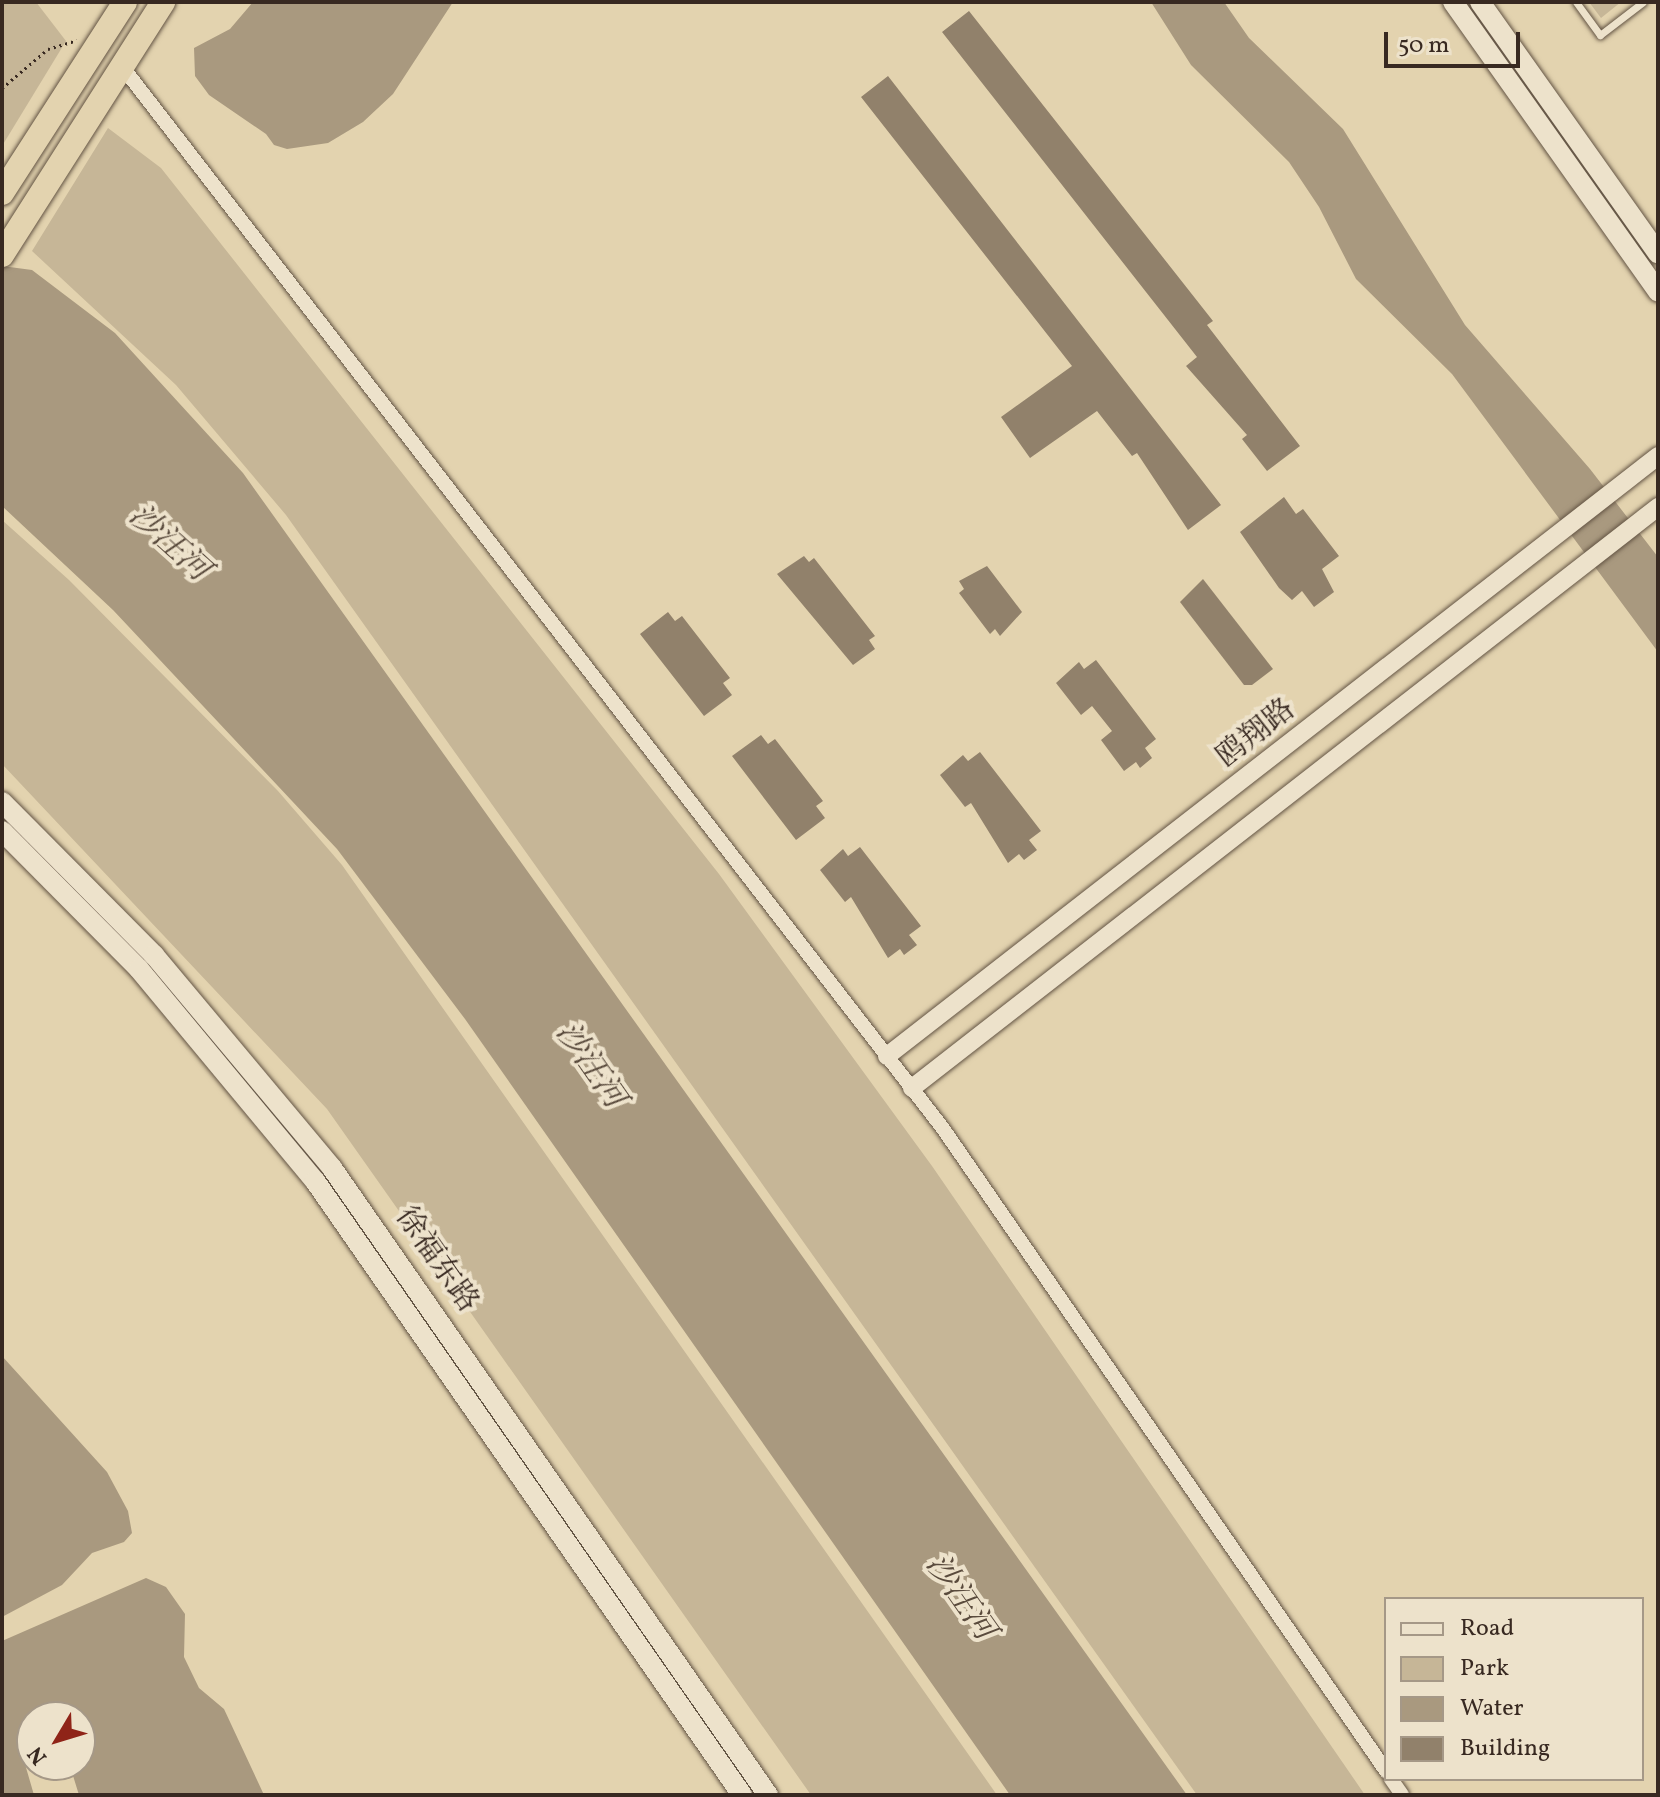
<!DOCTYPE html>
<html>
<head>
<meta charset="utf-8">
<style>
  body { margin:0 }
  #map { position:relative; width:1660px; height:1797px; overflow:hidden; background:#e3d3af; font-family:Vollkorn,"Noto Serif SC",serif }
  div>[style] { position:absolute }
  .green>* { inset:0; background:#c6b697 }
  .water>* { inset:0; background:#a9997f }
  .building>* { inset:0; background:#91816b }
  .path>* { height:3px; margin-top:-1.5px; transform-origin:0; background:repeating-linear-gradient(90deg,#382921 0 2px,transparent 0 6px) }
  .roads { filter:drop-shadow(0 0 2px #635444) drop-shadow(0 0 2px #635444) }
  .service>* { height:7px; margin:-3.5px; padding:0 3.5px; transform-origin:3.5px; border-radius:3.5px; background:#ede2cb }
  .minor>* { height:14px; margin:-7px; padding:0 7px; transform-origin:7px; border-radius:7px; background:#ede2cb }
  .tertiary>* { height:18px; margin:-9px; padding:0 9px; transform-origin:9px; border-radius:9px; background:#ede2cb }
  .secondary>* { height:20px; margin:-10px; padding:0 10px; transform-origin:10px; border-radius:10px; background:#ede2cb }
  .trunk>* { height:24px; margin:-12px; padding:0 12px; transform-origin:12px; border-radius:12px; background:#e3d3af }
  span { translate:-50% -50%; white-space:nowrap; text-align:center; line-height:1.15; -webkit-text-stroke:8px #ede2cb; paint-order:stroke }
  .street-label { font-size:30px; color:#382921 }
  .water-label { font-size:32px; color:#5a4b3d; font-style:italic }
  .frame { position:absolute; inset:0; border:4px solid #382921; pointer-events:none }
  .legend { position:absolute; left:1384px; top:1597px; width:260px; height:184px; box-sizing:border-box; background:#ede2cb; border:2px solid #a59887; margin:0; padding:10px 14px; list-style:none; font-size:24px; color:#382921 }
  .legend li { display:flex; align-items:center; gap:16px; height:40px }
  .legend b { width:40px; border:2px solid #a59887 }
  .north { position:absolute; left:16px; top:1701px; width:80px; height:80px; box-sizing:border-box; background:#ede2cb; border:2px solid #a59887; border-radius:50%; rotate:232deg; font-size:22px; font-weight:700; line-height:32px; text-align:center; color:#382921 }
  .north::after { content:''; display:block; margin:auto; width:28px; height:36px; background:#8f2418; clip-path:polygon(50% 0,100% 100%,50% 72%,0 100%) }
  .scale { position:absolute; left:1384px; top:32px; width:136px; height:36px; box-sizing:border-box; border:4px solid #382921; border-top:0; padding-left:10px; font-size:24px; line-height:28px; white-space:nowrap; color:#382921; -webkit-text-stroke:6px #ede2cb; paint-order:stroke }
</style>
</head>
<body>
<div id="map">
  <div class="green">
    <i style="clip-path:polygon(2px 2px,36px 2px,66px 41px,2px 146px)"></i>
    <i style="clip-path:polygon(1589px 2px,1621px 2px,1601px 18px)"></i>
    <i style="clip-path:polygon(108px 128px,161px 168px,719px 874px,932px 1166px,1365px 1795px,1197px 1795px,286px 515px,176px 385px,32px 251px)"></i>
    <i style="clip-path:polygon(2px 520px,69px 580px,278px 791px,342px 865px,997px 1795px,811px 1795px,327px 1109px,2px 764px)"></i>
  </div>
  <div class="water">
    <i style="clip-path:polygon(253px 2px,453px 2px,393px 94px,363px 122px,328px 143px,287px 149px,274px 145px,266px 134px,209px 95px,195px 76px,194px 48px,230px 29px)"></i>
    <i style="clip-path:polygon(1151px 2px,1224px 2px,1249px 38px,1343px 129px,1465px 325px,1590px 469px,1658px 557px,1658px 652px,1452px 374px,1356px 279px,1319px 207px,1289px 162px,1191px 65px)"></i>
    <i style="clip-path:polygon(2px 266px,32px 270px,115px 333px,243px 473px,1187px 1795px,1010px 1795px,465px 1019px,337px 849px,113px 610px,2px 506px)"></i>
    <i style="clip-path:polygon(2px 1356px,107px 1472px,128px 1511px,132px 1533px,124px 1542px,92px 1553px,62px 1585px,2px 1617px)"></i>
    <i style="clip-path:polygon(146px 1578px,166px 1587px,185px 1614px,184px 1657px,199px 1688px,224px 1709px,264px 1795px,79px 1795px,70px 1766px,80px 1765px,80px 1751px,91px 1740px,88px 1718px,32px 1717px,20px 1747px,34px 1795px,2px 1795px,2px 1641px)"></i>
  </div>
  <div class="building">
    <i style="clip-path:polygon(969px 11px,1213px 321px,1207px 325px,1300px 446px,1267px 471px,1242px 439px,1247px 435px,1186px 366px,1197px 357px,942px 32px)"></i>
    <i style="clip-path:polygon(888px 76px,1221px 505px,1188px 530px,1137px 453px,1132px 456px,1097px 411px,1030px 458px,1001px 417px,1072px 366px,861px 97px)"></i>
    <i style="clip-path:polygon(1284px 497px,1296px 514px,1303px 509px,1339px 556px,1322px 569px,1334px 592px,1314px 607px,1302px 591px,1292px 600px,1279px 588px,1240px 532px)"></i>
    <i style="clip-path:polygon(804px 556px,809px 562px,814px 558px,875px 636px,869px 640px,875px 649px,853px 665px,777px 574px)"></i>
    <i style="clip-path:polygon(987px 566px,1022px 612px,1000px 636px,995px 629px,990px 634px,959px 593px,964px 589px,959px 581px)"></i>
    <i style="clip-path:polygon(1203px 579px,1273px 669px,1252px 685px,1244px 685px,1180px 602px)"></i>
    <i style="clip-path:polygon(668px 612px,675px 621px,682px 616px,730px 678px,723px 683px,732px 695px,704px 716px,640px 634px)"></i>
    <i style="clip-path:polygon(1096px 660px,1156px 739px,1145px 748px,1152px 758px,1140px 768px,1136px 762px,1124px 771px,1101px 740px,1112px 731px,1092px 706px,1081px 715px,1056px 683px,1079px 662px,1084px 669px)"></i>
    <i style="clip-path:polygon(761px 735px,768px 744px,775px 739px,823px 801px,816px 806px,825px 818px,796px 840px,732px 756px)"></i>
    <i style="clip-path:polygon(980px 752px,1041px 831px,1029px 840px,1037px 850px,1024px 860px,1019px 854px,1008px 863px,971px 803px,965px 807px,940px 775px,963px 755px,968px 761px)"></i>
    <i style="clip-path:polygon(860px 847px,921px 926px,909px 935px,917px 945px,904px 955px,900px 949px,888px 958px,851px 897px,845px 902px,820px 870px,843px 849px,848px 856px)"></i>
  </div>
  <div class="path">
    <i style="left:2px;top:88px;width:60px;rotate:-40.3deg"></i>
    <i style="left:48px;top:49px;width:30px;rotate:-17deg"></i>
  </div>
  <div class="roads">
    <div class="service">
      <i style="left:1576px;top:2px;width:41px;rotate:54deg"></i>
      <i style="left:1600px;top:35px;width:54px;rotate:-37.5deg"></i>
    </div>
    <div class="minor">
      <i style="left:121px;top:65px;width:1346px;rotate:52.3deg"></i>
      <i style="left:944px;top:1130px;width:779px;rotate:55.41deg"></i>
      <i style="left:1391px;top:1779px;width:19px;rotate:55deg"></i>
    </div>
    <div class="tertiary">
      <i style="left:887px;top:1056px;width:977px;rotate:-37.89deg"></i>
      <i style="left:912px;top:1088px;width:946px;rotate:-37.91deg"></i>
    </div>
    <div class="secondary">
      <i style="left:1453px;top:2px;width:355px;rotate:54.7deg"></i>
      <i style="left:1480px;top:2px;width:308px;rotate:54.7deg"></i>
      <i style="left:2px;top:802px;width:216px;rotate:45.2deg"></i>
      <i style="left:154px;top:955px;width:278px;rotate:50.1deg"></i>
      <i style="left:332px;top:1168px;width:764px;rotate:55.19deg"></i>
      <i style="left:2px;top:831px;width:194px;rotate:45.2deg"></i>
      <i style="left:139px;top:969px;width:276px;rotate:50.3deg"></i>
      <i style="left:315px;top:1181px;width:748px;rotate:55.18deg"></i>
    </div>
    <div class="trunk">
      <i style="left:2px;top:193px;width:227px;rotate:-57.2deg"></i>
      <i style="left:2px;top:255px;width:300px;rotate:-57.5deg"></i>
    </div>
  </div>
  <div class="street-label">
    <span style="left:1256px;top:734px;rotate:-38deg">鸥翔路</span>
    <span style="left:436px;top:1260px;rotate:55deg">徐福东路</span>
  </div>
  <div class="water-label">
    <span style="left:168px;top:544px;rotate:42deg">沙汪河</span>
    <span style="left:589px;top:1066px;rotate:55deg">沙汪河</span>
    <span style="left:959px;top:1598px;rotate:55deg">沙汪河</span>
  </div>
  <div class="frame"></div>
  <ul class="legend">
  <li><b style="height:10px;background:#ede2cb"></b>Road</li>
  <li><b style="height:22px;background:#c6b697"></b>Park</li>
  <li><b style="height:22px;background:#a9997f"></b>Water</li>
  <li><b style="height:22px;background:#91816b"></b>Building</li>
  </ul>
  <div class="north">N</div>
  <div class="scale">50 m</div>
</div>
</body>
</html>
